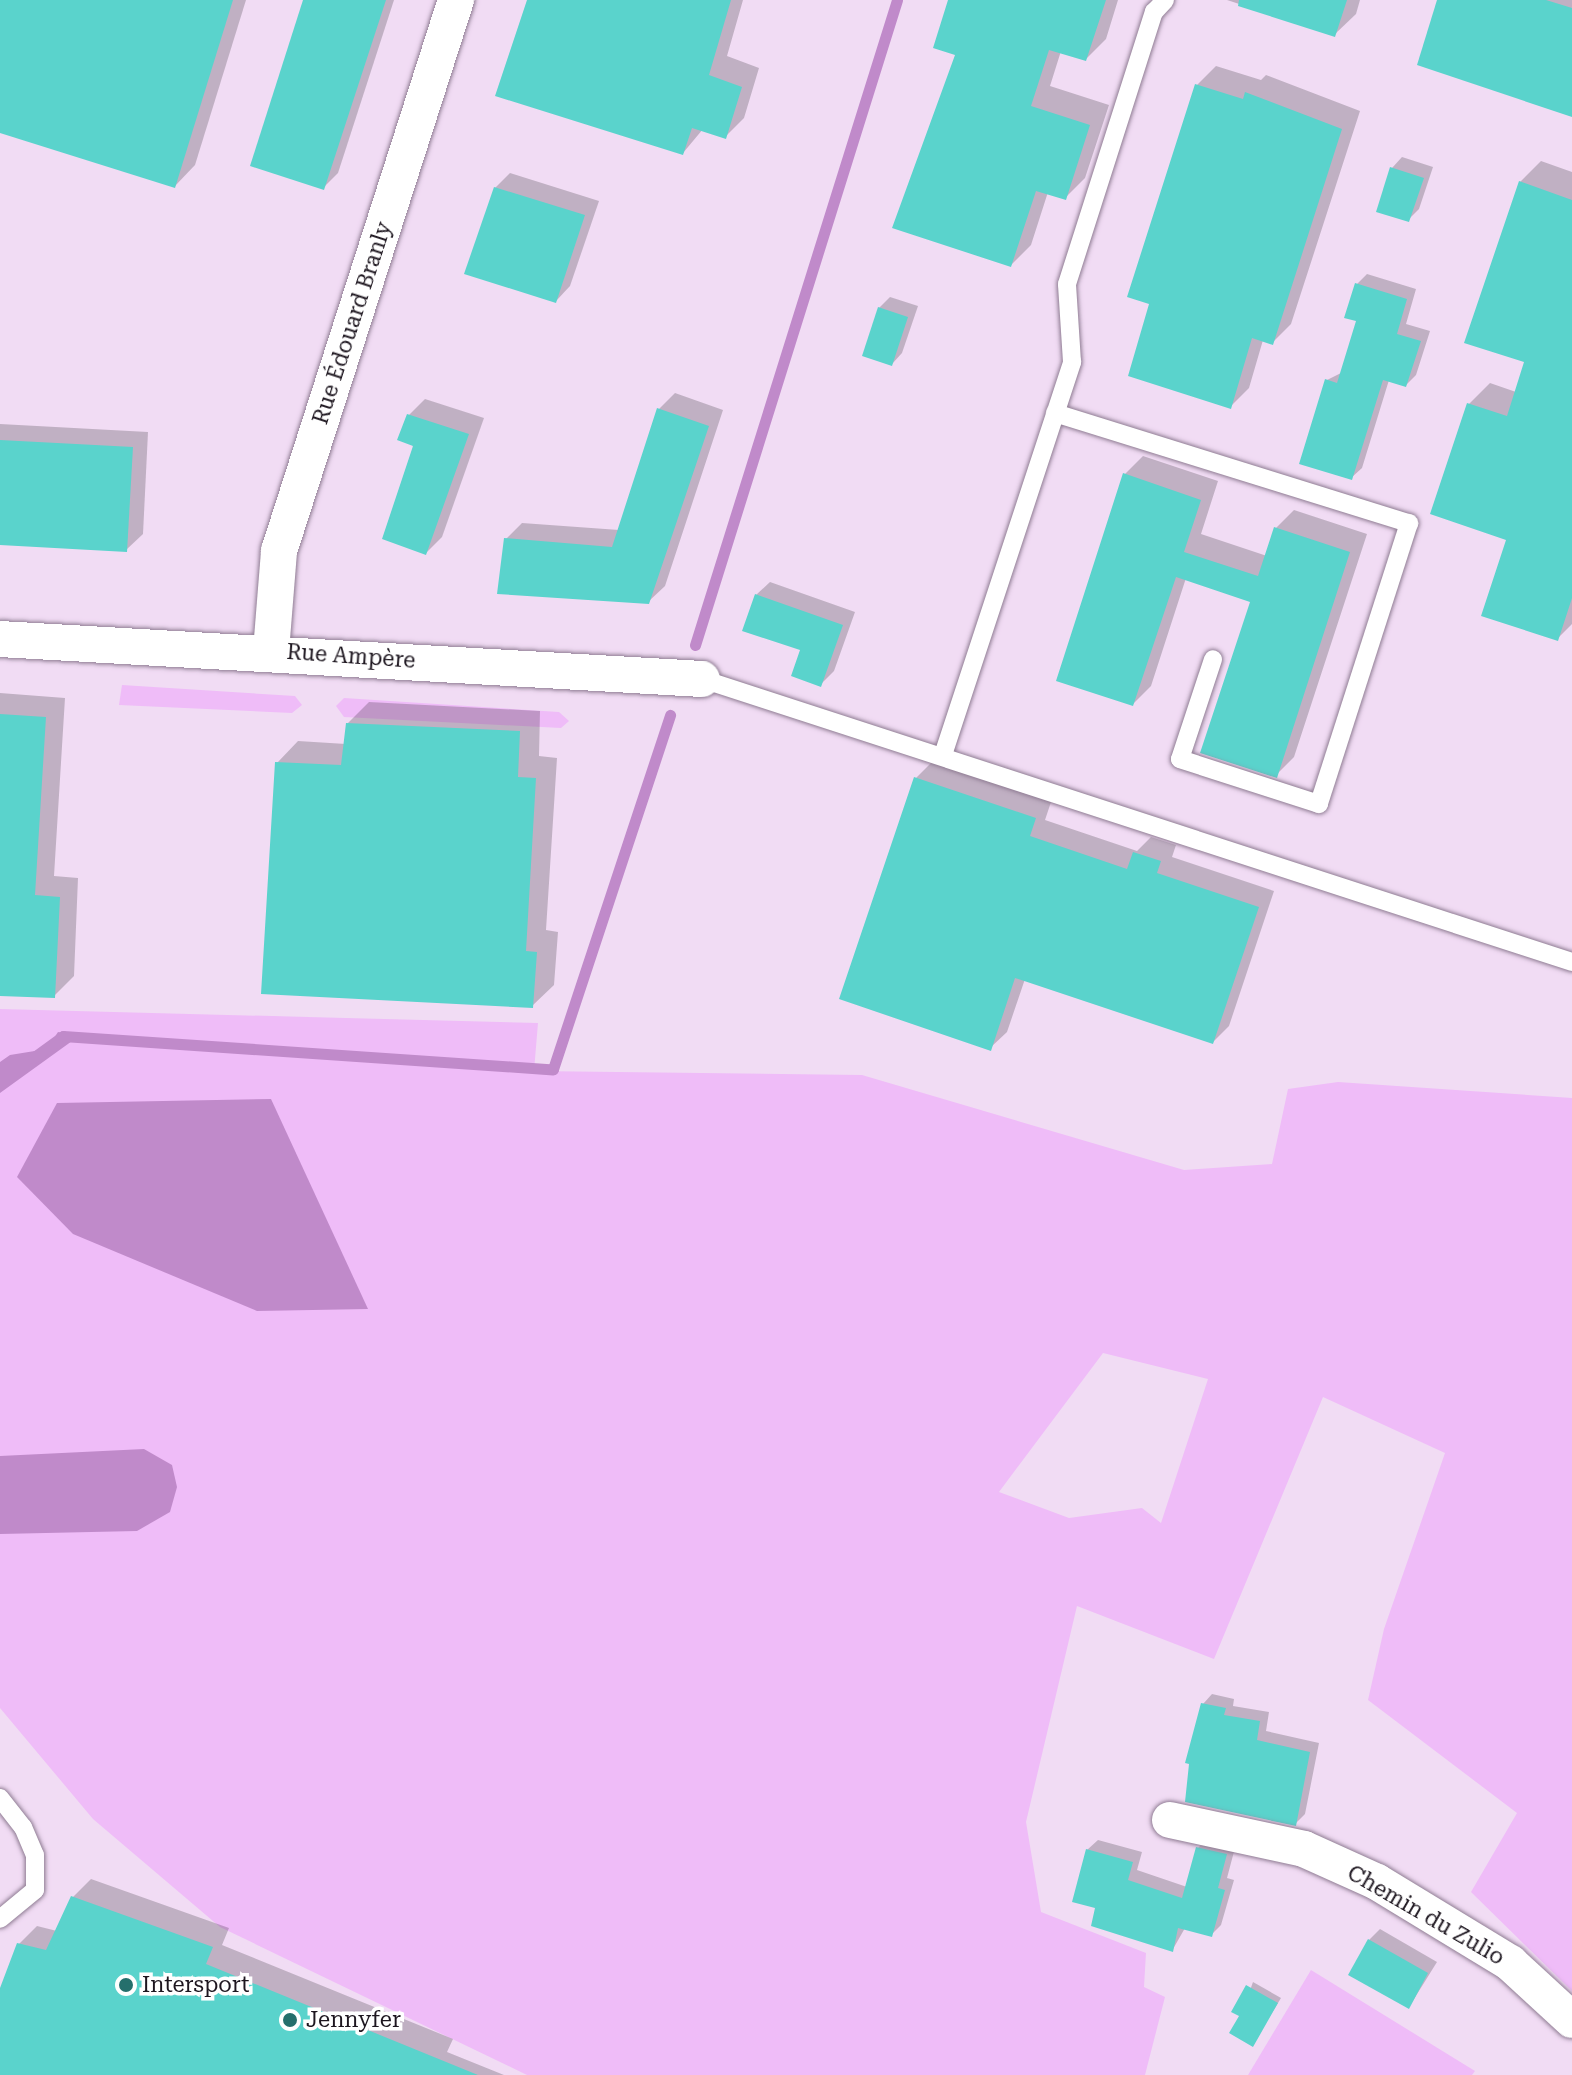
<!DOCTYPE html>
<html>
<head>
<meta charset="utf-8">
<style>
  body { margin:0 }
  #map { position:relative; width:1572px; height:2075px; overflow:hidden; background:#f1dcf4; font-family:"Roboto Serif",serif }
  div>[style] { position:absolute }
  .green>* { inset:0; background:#efbcf8 }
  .water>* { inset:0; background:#c08aca }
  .shadow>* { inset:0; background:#0003 }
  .stream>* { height:11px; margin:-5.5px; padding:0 5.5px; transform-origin:5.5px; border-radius:5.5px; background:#c08aca }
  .building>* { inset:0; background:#5ad3cc }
  .roads { filter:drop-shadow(0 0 2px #8f7c93) drop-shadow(0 0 2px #8f7c93) }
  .lane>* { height:18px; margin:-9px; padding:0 9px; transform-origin:9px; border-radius:9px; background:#fff }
  .street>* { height:36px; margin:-18px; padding:0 18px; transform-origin:18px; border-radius:18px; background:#fff }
  .dots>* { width:22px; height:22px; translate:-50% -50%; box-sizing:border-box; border:4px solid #fff; border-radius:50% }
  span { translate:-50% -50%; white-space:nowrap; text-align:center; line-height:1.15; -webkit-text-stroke:7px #fff; paint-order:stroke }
  .street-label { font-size:22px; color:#1d161f }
  .poi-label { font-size:22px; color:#1d161f }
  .left { translate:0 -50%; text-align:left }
</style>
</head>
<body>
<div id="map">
  <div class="green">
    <i style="clip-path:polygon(122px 685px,295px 696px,302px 705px,292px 713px,119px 705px)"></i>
    <i style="clip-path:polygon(344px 698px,559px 712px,569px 721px,561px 728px,344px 717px,336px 706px)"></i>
    <i style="clip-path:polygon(evenodd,0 1009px,538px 1023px,534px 1071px,862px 1075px,1184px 1170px,1272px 1164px,1288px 1089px,1338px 1082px,1572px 1098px,1572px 1991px,1471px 1892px,1517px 1813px,1368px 1700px,1384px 1629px,1445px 1453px,1323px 1397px,1214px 1659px,1077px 1606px,1026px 1822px,1041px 1912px,1146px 1953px,1144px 1987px,1165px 1997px,1145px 2075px,527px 2075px,220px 1927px,93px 1819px,0 1708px,0 1009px,1103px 1353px,1208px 1379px,1161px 1523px,1142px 1508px,1069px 1518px,999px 1492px,1103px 1353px)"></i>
    <i style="clip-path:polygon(1311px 1970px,1475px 2071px,1472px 2075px,1248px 2075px)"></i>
  </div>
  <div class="water">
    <i style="clip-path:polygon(58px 1032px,79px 1036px,0 1093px,0 1062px,10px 1055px,47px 1049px)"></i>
    <i style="clip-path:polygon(271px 1099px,368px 1309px,257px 1311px,73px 1234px,17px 1177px,57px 1103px)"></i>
    <i style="clip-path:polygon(144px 1449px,172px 1465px,177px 1487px,170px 1512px,137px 1531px,0 1534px,0 1456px)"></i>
  </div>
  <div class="shadow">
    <i style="clip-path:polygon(0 0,246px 0,195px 165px,175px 186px,0 130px)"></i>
    <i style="clip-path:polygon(305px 0,394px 0,338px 173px,324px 187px)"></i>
    <i style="clip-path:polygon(529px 0,743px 0,727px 56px,759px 68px,744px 118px,725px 137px,703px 129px,683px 153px)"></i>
    <i style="clip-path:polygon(950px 0,1118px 0,1106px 39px,1086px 59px,1061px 51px,1050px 86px,1109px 105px,1085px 178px,1065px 198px,1048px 192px,1031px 245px,1011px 265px,958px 53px)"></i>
    <i style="clip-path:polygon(1227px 0,1360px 0,1356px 14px,1334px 35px)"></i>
    <i style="clip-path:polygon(1439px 0,1572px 0,1572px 115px)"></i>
    <i style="clip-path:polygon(1216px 66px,1261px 80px,1266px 75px,1360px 111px,1291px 324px,1272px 343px,1263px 340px,1249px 388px,1230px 407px,1152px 303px,1197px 85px)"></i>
    <i style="clip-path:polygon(1402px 157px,1433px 167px,1419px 209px,1408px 220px,1392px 168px)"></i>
    <i style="clip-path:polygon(1541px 161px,1572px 172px,1572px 624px,1558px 638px,1509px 538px,1469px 404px,1490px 383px,1516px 392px,1527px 361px,1520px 182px)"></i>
    <i style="clip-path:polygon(510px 173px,599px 201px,570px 286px,556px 301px,495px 188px)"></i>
    <i style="clip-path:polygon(1367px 274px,1416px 289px,1406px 324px,1430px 331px,1416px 375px,1406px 385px,1389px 380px,1362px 468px,1351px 478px,1327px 380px,1343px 372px,1359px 320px,1357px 284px)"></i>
    <i style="clip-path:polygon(890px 297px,918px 306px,902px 353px,892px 364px,879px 308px)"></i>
    <i style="clip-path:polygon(675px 393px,723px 410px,665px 586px,648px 602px,506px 539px,522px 523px,619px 530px,659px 409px)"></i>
    <i style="clip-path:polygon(425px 399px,484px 418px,442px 537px,426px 553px,409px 415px)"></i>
    <i style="clip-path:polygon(0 424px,148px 432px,143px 534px,126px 550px,0 543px)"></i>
    <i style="clip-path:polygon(1143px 456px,1218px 481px,1201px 534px,1267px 556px,1276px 528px,1294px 510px,1367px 534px,1294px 757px,1276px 775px,1252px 600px,1186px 578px,1151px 686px,1133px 704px,1125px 474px)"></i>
    <i style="clip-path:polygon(770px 582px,855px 612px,834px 671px,821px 684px,803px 649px,756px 595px)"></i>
    <i style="clip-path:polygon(0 693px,65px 698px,54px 876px,78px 878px,74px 976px,54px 996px,0 994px)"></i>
    <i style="clip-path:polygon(369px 702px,540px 711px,539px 756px,557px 758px,546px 930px,558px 932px,554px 985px,532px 1006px,277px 763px,298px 741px,346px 744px,348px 723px)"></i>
    <i style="clip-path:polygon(932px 762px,1051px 802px,1045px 820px,1137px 851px,1151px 837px,1176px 845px,1172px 857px,1274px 891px,1229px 1026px,1213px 1042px,1025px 979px,1007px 1032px,990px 1048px,916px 778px)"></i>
    <i style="clip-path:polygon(1212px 1694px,1234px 1699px,1233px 1706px,1269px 1712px,1266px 1731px,1319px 1743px,1305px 1814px,1295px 1824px,1203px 1704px)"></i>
    <i style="clip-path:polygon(1208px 1838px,1236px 1844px,1227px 1878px,1234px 1880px,1221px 1925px,1211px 1935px,1185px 1928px,1173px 1949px,1098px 1906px,1087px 1850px,1098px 1840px,1142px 1852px,1137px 1870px,1187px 1887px,1198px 1848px)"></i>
    <i style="clip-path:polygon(91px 1879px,229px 1928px,222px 1945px,453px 2039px,447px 2052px,504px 2075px,0 2075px,0 1993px,19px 1944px,37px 1926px,57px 1931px,73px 1897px)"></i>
    <i style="clip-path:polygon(1380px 1929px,1437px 1962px,1409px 2007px,1369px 1940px)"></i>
    <i style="clip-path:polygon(1253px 1982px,1281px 1998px,1253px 2044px,1241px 2015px)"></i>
  </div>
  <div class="stream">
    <i style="left:695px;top:645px;width:676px;rotate:-72.61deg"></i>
    <i style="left:33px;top:1058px;width:37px;rotate:-36deg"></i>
    <i style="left:63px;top:1036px;width:491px;rotate:3.9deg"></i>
    <i style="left:553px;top:1069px;width:373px;rotate:-71.7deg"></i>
  </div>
  <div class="building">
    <i style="clip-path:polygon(0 0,233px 0,175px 188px,0 133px)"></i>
    <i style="clip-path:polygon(303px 0,386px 0,324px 190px,250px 166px)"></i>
    <i style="clip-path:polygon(527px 0,731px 0,709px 75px,742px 87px,726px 139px,692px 128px,683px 155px,495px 96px)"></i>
    <i style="clip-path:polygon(948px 0,1106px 0,1086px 61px,1049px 50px,1031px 106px,1090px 125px,1066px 200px,1036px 191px,1011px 267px,892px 228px,955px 55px,933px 48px)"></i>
    <i style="clip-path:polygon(1239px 0,1347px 0,1335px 37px,1238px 6px)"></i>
    <i style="clip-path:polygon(1437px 0,1546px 0,1572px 8px,1572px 117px,1417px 65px)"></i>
    <i style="clip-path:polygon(1195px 84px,1243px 99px,1245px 92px,1342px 129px,1273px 345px,1252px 338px,1231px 409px,1128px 376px,1149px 304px,1127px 297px)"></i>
    <i style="clip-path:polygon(1390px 167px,1424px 178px,1409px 222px,1376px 212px)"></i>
    <i style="clip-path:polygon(1519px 181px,1572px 200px,1572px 598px,1558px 641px,1481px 616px,1506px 540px,1430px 514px,1467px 403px,1507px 416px,1524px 362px,1464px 343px)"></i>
    <i style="clip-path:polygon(494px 187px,585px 215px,556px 303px,464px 274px)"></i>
    <i style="clip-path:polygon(1355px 283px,1407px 299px,1397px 334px,1421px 341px,1406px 387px,1383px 380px,1352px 480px,1299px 464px,1325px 379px,1337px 383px,1356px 321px,1344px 318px)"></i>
    <i style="clip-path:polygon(878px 307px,908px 317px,892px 366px,862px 356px)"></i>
    <i style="clip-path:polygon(657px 408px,709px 426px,649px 604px,497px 594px,504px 538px,612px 547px)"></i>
    <i style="clip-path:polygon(407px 414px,469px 434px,426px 555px,382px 539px,413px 446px,397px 440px)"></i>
    <i style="clip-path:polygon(0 440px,133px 447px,127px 552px,0 545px)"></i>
    <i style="clip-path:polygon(1123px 473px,1201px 500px,1184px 552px,1258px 576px,1274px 527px,1350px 552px,1277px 778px,1200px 753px,1250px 602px,1176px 577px,1133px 706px,1056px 681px)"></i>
    <i style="clip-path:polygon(755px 594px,843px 625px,821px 687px,791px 676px,800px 650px,742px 631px)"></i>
    <i style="clip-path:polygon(0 714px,46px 717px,35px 895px,60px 897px,55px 998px,0 996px)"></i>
    <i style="clip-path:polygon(346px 723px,520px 731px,518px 777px,536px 778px,526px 951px,537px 952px,533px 1008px,261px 994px,275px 762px,341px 765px)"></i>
    <i style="clip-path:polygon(914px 777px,1036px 818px,1030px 836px,1127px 869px,1133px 852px,1161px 861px,1157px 873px,1259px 907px,1213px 1044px,1015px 978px,991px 1051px,839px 999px)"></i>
    <i style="clip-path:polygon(1201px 1703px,1226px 1708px,1224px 1715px,1260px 1721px,1257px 1740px,1310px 1752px,1296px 1826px,1185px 1802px,1189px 1764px,1185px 1763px)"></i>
    <i style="clip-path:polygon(1196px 1847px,1227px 1854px,1218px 1888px,1225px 1890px,1212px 1937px,1178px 1928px,1173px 1952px,1091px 1926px,1095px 1908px,1072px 1902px,1086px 1849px,1133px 1862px,1128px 1880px,1182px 1898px)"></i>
    <i style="clip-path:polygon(71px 1896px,213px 1947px,206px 1964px,478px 2075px,0 2075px,0 1988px,17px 1943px,46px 1950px)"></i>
    <i style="clip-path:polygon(1368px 1939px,1428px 1973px,1409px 2009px,1348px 1975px)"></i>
    <i style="clip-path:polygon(1246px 1985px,1278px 2003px,1253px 2047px,1229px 2033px,1239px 2016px,1231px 2012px)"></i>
  </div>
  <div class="roads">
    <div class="lane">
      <i style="left:1055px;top:413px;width:371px;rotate:17.3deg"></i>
      <i style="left:1409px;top:523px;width:295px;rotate:107.8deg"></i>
      <i style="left:1319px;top:804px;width:146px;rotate:-162.1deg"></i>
      <i style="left:1180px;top:759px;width:105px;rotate:-71.7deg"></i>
      <i style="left:702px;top:679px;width:915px;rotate:18.02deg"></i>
      <i style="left:943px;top:755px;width:414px;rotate:-71.8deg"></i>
      <i style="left:1072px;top:362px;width:78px;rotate:-93.7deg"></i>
      <i style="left:1067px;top:284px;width:286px;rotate:-72.3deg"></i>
      <i style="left:1154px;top:12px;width:16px;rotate:-47deg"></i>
      <i style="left:0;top:1798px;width:37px;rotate:52deg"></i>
      <i style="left:23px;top:1827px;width:30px;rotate:67deg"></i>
      <i style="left:35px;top:1855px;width:35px;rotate:90deg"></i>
      <i style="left:35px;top:1890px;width:45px;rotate:140.4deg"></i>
    </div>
    <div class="street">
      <i style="left:0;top:639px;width:703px;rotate:3.26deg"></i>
      <i style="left:271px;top:651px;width:100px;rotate:-85.4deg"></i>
      <i style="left:279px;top:551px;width:579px;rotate:-72.19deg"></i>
      <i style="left:1170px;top:1820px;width:137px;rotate:12.2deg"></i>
      <i style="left:1304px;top:1849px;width:80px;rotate:24.3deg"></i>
      <i style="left:1377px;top:1882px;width:156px;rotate:31.3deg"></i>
      <i style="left:1510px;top:1963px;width:84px;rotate:42.6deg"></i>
    </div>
  </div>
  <div class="dots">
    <i style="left:126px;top:1985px;background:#256f6c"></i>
    <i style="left:290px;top:2020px;background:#256f6c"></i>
  </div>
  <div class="street-label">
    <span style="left:352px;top:323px;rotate:-72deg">Rue Édouard Branly</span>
    <span style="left:351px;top:656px;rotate:4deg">Rue Ampère</span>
    <span style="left:1426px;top:1915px;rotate:30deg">Chemin du Zulio</span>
  </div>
  <div class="poi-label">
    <span class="left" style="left:142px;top:1985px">Intersport</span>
    <span class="left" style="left:306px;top:2020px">Jennyfer</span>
  </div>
</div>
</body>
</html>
